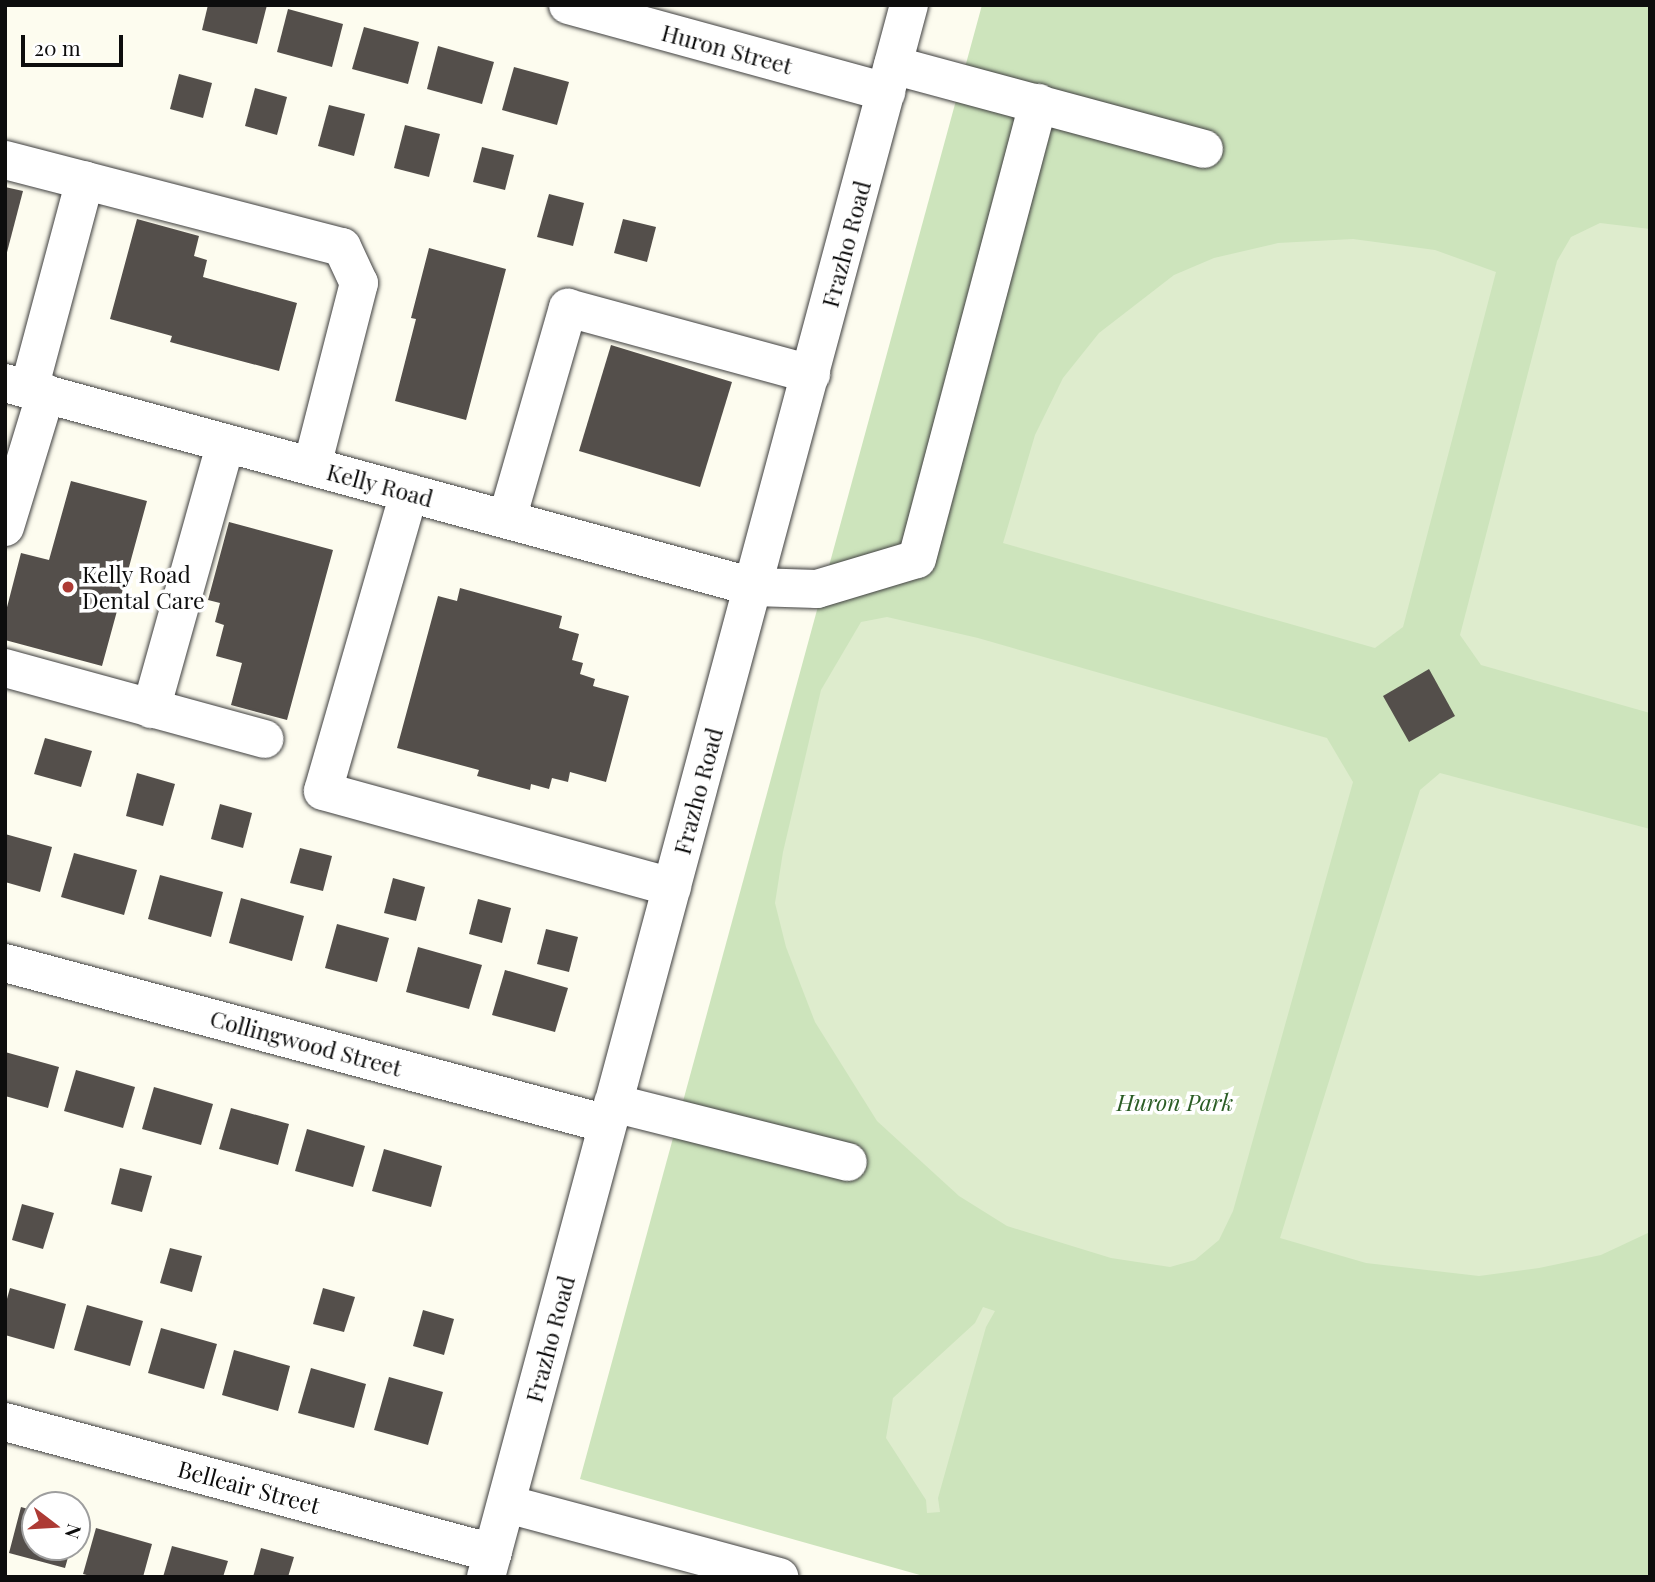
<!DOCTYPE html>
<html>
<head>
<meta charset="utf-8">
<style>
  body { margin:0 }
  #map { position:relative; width:1655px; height:1582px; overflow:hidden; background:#fdfcef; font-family:"Playfair Display",serif }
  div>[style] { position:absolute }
  .green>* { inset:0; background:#cde4bc }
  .pitch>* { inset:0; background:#deeccd }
  .building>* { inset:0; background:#544f4b }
  .roads { filter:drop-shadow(0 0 2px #404040) drop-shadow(0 0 2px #404040) }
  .minor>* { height:38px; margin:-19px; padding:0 19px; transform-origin:19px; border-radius:19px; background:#fff }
  .dots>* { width:19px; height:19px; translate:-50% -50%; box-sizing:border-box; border:4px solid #fff; border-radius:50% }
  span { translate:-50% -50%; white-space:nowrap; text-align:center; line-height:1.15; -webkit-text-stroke:7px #fff; paint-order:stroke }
  .street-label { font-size:23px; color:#0d0d0d }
  .poi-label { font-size:23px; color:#0d0d0d }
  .left { translate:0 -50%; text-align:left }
  .park-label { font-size:23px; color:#2b5d25; font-style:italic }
  .frame { position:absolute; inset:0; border:7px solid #0d0d0d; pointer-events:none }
  .north { position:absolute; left:21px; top:1491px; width:70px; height:70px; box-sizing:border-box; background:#fff; border:2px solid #9e9e9e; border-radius:50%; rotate:107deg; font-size:19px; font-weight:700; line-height:28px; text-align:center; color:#0d0d0d }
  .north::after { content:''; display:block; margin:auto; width:24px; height:32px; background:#ad3b35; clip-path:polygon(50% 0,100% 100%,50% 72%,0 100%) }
  .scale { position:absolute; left:21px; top:35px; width:102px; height:32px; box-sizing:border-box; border:4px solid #0d0d0d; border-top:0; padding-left:9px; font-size:21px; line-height:24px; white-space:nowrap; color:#0d0d0d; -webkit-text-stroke:5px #fff; paint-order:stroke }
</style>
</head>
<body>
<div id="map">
  <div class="green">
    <i style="clip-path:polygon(982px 5px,1650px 5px,1650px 1577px,927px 1577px,580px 1479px)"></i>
  </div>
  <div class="pitch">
    <i style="clip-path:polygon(1600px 223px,1650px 229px,1650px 713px,1481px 665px,1460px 635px,1557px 261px,1571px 237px)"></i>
    <i style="clip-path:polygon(1353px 239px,1435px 250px,1496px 272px,1403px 627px,1375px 648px,1003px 543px,1035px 435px,1063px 378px,1099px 333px,1174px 275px,1214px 258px,1278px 243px)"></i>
    <i style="clip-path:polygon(887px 617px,978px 638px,1327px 738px,1353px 782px,1233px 1211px,1219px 1240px,1195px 1260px,1170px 1267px,1111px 1258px,1007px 1226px,959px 1196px,877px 1121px,815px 1022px,786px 947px,775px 903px,783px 852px,821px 690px,861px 622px)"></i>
    <i style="clip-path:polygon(1440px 773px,1650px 829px,1650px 1232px,1601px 1255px,1539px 1268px,1479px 1276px,1366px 1263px,1280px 1238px,1420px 790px)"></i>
    <i style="clip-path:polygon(983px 1307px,995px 1311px,986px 1327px,938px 1498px,940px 1512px,927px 1513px,926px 1500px,886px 1438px,893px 1398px,975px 1323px)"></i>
  </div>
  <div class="building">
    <i style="clip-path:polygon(208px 5px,267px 5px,257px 44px,202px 30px)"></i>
    <i style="clip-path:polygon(288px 9px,343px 24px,332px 67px,277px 52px)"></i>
    <i style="clip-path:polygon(364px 27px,419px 42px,408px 84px,352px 69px)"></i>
    <i style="clip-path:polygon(438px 46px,494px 62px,482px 104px,427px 89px)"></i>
    <i style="clip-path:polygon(514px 67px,569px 82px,557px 125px,502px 110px)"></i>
    <i style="clip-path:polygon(179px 74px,212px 83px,203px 118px,170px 109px)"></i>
    <i style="clip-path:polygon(255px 88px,287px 97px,277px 135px,245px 126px)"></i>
    <i style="clip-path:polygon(329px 105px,365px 114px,354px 156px,318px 146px)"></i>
    <i style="clip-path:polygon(405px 125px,440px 134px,429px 177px,394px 168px)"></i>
    <i style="clip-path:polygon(482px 147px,514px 155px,505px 190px,473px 182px)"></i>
    <i style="clip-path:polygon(5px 187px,23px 191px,6px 256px,5px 256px)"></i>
    <i style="clip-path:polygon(549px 194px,584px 203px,573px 246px,537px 237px)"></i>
    <i style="clip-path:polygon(137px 219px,199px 236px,194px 256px,207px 260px,203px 277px,297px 303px,279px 371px,170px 342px,172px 336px,110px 319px)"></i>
    <i style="clip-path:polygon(623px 219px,656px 227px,647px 262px,614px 253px)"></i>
    <i style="clip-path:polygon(429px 248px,506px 269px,466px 420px,395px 401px,416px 319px,411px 318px)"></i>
    <i style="clip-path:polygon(611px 345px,732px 382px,700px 487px,579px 451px)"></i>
    <i style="clip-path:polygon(71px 481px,147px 501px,102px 666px,5px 640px,5px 615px,21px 553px,49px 560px)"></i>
    <i style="clip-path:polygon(229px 522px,333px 550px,287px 720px,231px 705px,242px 663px,216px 656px,224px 625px,215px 622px,220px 603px,208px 600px)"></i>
    <i style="clip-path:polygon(460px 588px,562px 616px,559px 628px,579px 634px,572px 660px,583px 663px,580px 674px,595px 679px,593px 686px,629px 696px,606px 782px,570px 772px,568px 782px,552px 778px,549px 789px,531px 784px,530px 790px,477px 776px,479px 770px,397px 748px,438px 596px,457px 601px)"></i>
    <i style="clip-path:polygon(1429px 669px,1455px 716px,1409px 742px,1383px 696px)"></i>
    <i style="clip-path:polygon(45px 738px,92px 751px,81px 787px,34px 774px)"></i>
    <i style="clip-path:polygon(137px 773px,175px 784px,163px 826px,126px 816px)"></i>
    <i style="clip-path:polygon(220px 804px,252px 813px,243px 848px,211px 839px)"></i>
    <i style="clip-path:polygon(5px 834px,52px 847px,40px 892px,5px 882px)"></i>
    <i style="clip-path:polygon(300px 848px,332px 856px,323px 891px,290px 883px)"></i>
    <i style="clip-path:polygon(74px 853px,137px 870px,124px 915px,61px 897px)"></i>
    <i style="clip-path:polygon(160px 875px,223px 892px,211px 937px,148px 919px)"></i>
    <i style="clip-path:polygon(393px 878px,425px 887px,416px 921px,384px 913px)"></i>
    <i style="clip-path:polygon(241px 898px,304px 916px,292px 961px,229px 943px)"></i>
    <i style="clip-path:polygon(478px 899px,511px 908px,502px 943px,469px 934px)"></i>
    <i style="clip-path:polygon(337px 924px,389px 938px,377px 982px,325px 968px)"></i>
    <i style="clip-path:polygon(546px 929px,578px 937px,569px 972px,537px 964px)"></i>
    <i style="clip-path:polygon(418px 947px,482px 965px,469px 1009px,406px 992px)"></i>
    <i style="clip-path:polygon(505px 970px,568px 988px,555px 1032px,492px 1015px)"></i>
    <i style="clip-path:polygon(5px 1052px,59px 1067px,48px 1108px,5px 1096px)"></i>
    <i style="clip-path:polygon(76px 1070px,135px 1087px,123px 1128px,64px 1111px)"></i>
    <i style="clip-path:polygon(154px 1087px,213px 1104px,201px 1145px,142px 1129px)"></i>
    <i style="clip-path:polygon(231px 1108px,289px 1124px,278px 1165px,219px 1149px)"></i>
    <i style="clip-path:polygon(307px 1129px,365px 1146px,353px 1187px,295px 1171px)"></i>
    <i style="clip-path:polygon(384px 1149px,442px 1166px,431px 1207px,372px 1191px)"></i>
    <i style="clip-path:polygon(120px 1168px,152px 1176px,142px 1212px,111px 1204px)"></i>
    <i style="clip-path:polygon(22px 1204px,54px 1213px,43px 1249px,12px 1240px)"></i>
    <i style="clip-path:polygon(170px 1248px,202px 1256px,192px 1292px,160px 1283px)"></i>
    <i style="clip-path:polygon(10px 1288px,66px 1304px,54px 1349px,5px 1335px,5px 1306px)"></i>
    <i style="clip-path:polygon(323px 1288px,355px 1297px,344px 1332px,313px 1324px)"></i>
    <i style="clip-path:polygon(87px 1305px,143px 1321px,130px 1366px,74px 1350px)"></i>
    <i style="clip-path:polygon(423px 1310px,454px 1319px,444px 1355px,413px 1346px)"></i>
    <i style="clip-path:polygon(161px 1328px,217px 1344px,204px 1389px,148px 1373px)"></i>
    <i style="clip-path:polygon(234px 1350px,290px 1366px,278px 1411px,222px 1395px)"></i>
    <i style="clip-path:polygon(311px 1368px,366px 1384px,354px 1428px,298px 1413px)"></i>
    <i style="clip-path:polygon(389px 1377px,443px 1392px,428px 1445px,374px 1430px)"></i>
    <i style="clip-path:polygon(21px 1507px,35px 1511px,35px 1547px,71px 1547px,65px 1568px,9px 1553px)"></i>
    <i style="clip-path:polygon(96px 1528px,152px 1544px,143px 1577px,94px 1577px,83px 1574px)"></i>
    <i style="clip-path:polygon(172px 1546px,228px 1561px,223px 1577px,163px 1577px)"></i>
    <i style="clip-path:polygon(261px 1548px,294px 1557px,288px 1577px,253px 1577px)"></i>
  </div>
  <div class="roads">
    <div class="minor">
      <i style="left:568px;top:5px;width:330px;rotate:15.3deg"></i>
      <i style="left:893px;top:65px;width:322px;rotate:15.1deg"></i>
      <i style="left:5px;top:160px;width:348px;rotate:14.5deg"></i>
      <i style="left:342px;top:247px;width:40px;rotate:65deg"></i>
      <i style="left:359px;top:283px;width:189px;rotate:104.4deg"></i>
      <i style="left:5px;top:383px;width:776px;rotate:15.24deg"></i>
      <i style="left:754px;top:587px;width:63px;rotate:1.8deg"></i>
      <i style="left:817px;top:589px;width:104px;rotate:-16.7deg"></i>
      <i style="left:917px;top:559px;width:472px;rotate:-75.1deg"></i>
      <i style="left:29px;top:389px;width:216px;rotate:-75deg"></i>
      <i style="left:409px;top:493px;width:310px;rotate:106.1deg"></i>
      <i style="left:323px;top:791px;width:362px;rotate:15.4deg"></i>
      <i style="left:507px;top:519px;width:220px;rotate:-73.9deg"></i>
      <i style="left:568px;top:308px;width:252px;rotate:15.2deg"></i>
      <i style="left:5px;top:527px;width:140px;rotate:-73deg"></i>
      <i style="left:5px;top:668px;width:269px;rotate:15.3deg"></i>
      <i style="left:151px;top:709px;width:276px;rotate:-74.3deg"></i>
      <i style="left:5px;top:963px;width:623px;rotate:14.97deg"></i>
      <i style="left:613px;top:1103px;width:242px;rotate:14.1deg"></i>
      <i style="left:5px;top:1422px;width:505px;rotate:15.03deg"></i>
      <i style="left:507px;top:1504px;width:282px;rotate:15deg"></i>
      <i style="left:486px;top:1577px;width:1628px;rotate:-74.94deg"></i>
    </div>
  </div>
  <div class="dots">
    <i style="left:68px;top:587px;background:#ad3b35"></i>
  </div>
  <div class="street-label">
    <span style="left:727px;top:49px;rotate:15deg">Huron Street</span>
    <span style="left:846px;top:244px;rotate:-75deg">Frazho Road</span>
    <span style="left:380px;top:485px;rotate:15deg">Kelly Road</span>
    <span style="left:698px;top:791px;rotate:-75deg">Frazho Road</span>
    <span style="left:306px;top:1043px;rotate:15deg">Collingwood Street</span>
    <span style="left:550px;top:1339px;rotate:-75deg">Frazho Road</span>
    <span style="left:249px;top:1487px;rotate:15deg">Belleair Street</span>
  </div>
  <div class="poi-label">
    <span class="left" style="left:82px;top:587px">Kelly Road<br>Dental Care</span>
  </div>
  <div class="park-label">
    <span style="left:1175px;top:1102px">Huron Park</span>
  </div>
  <div class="frame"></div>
  <div class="north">N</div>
  <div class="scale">20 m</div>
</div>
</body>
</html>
